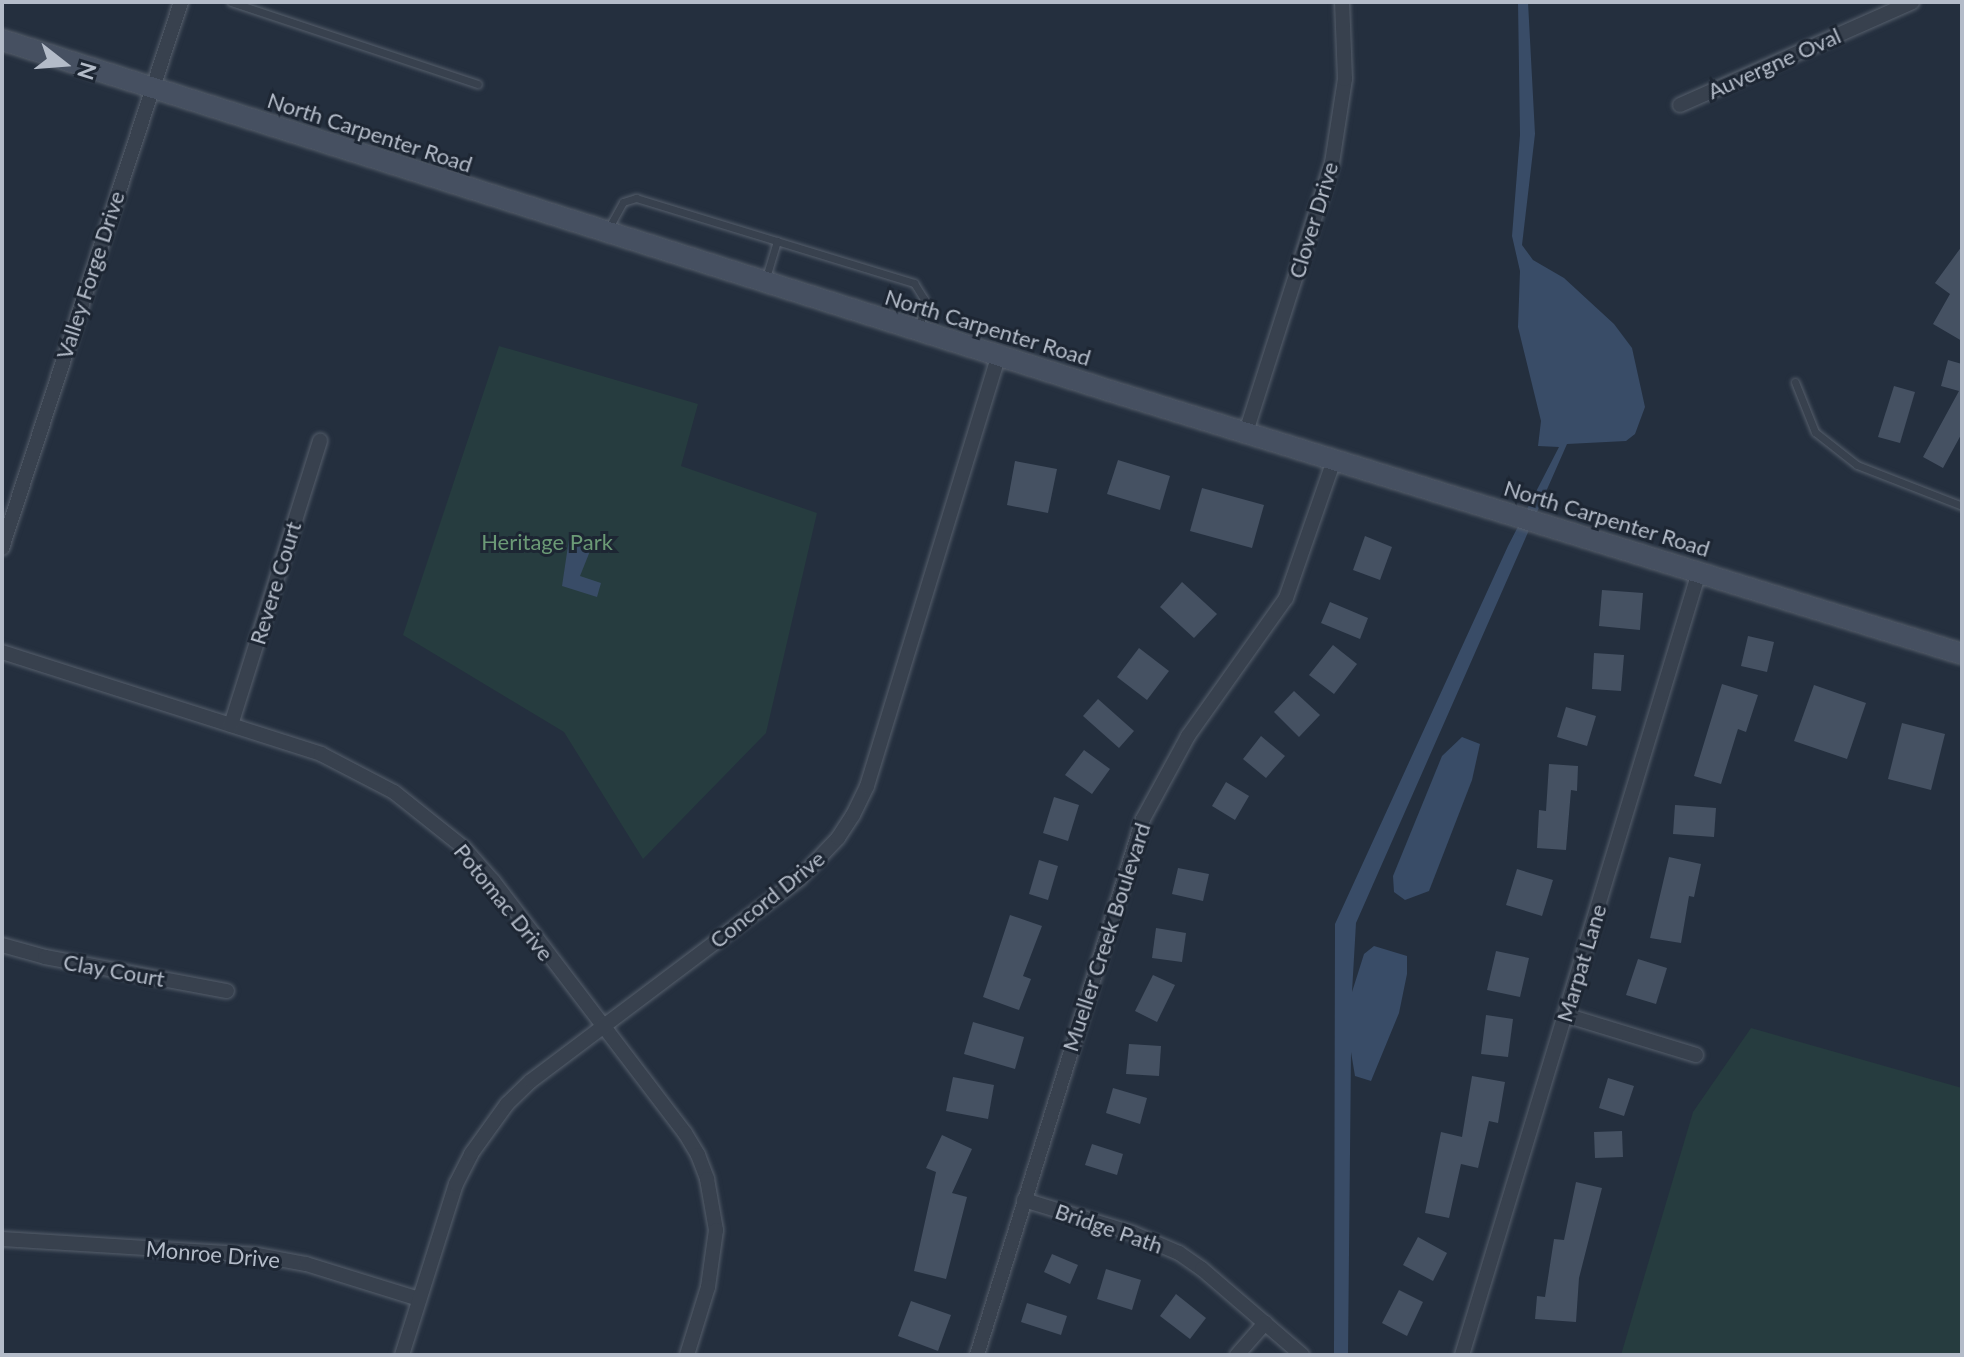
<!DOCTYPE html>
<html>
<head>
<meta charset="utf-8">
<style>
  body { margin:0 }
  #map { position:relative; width:1964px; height:1357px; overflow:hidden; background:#242f3e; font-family:Lato,sans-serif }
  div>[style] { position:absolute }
  .green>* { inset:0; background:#263c3f }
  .water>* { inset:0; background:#394c67 }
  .building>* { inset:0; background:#455162 }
  .roads { filter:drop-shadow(0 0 2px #565f6c) drop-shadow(0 0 2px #565f6c) }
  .lane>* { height:7px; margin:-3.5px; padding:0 3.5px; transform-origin:3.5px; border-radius:3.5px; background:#38414e }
  .street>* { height:14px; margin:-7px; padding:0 7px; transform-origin:7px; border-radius:7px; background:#38414e }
  .secondary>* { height:20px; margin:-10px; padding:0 10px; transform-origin:10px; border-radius:10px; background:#465061 }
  span { translate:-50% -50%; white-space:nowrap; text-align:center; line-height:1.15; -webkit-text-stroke:6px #1d2633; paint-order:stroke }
  .street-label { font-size:22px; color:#b4bcc9 }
  .park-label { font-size:22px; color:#6b9a76 }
  .frame { position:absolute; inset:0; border:4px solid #b4bcc9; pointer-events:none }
  .north { position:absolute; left:24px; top:24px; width:80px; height:80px; -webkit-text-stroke:6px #1d2633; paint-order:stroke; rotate:107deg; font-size:22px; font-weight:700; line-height:32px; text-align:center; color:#b4bcc9 }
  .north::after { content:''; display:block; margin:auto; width:28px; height:36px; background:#b4bcc9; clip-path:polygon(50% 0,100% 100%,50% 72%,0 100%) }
</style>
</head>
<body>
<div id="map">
  <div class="green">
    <i style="clip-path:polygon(499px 346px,698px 404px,681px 466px,817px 513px,766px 733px,643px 859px,564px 732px,403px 635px)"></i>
    <i style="clip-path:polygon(1751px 1028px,1962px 1088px,1962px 1355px,1621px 1355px,1693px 1112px)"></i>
  </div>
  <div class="water">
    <i style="clip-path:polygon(1518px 2px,1528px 2px,1535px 134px,1522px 245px,1533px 260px,1564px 278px,1614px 324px,1632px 348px,1645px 407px,1635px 434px,1626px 441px,1567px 444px,1356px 923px,1352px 992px,1364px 954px,1374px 946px,1407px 956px,1407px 974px,1399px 1013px,1371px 1081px,1355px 1076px,1351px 1052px,1348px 1355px,1334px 1355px,1335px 924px,1508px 546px,1559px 447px,1538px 446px,1541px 421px,1518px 327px,1520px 271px,1512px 236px,1520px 135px)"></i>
    <i style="clip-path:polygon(569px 539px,592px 546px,580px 576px,601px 583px,597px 597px,562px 586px)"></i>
    <i style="clip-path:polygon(1462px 737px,1480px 744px,1472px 780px,1429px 891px,1405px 900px,1394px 892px,1393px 876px,1442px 756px)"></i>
  </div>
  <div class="building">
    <i style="clip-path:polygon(1962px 246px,1962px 341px,1933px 324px,1950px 294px,1935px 283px)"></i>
    <i style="clip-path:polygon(1948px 360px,1962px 364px,1962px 433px,1943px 468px,1923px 457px,1959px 391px,1941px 386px)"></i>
    <i style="clip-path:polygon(1894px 386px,1915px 392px,1900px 443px,1878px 437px)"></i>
    <i style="clip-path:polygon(1118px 460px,1170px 476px,1160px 510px,1107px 494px)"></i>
    <i style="clip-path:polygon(1015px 461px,1057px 469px,1048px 513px,1007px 505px)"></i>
    <i style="clip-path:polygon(1202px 488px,1264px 505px,1252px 548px,1190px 531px)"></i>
    <i style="clip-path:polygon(1365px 536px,1392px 547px,1380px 580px,1353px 570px)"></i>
    <i style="clip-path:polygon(1182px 582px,1217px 614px,1194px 638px,1160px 607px)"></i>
    <i style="clip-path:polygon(1602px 590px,1643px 593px,1640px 630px,1599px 626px)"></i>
    <i style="clip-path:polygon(1330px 602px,1368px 618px,1360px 639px,1321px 623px)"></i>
    <i style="clip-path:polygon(1748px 636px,1774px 642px,1767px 672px,1741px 666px)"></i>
    <i style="clip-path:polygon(1333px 645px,1357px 664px,1334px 694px,1309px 675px)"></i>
    <i style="clip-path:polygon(1139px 648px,1169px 671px,1147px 700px,1117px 677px)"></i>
    <i style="clip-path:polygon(1594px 653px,1624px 655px,1621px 691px,1592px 689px)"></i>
    <i style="clip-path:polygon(1722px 684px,1758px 695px,1746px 732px,1738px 729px,1721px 784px,1694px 776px)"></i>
    <i style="clip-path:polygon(1814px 685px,1866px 703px,1847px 759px,1794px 741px)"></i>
    <i style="clip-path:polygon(1294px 691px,1320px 715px,1299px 737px,1274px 712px)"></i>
    <i style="clip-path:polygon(1098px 699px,1134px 731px,1119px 748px,1083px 716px)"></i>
    <i style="clip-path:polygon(1566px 707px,1596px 716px,1587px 746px,1557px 737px)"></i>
    <i style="clip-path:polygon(1902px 723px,1945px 734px,1931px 790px,1888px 779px)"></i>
    <i style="clip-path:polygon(1261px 736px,1285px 756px,1266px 778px,1243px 759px)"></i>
    <i style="clip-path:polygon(1084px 750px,1110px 769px,1092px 794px,1065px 775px)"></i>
    <i style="clip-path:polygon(1549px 764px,1578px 766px,1577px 791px,1571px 790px,1566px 850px,1537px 848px,1539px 810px,1546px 811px)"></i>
    <i style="clip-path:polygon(1226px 782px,1249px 796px,1235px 820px,1212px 806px)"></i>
    <i style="clip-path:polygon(1054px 797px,1079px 805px,1068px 841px,1043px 833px)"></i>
    <i style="clip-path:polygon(1675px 805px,1716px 808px,1714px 837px,1673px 834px)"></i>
    <i style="clip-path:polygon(1669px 857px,1701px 864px,1694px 897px,1689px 896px,1681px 943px,1650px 938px)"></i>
    <i style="clip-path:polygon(1039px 860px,1058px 866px,1048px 900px,1029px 894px)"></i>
    <i style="clip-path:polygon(1178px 868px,1209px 874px,1203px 901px,1172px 894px)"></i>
    <i style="clip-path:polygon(1517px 869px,1553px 880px,1542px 916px,1506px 905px)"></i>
    <i style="clip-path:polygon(1010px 915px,1042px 926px,1023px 976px,1031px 979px,1019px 1010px,983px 997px)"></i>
    <i style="clip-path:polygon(1156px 928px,1186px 933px,1182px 962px,1152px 958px)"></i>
    <i style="clip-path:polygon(1496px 951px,1529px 958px,1520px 997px,1487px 990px)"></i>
    <i style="clip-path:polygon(1638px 959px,1667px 968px,1656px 1004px,1626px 995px)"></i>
    <i style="clip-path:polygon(1153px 975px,1175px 985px,1157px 1022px,1135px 1011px)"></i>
    <i style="clip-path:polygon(1486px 1015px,1513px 1019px,1508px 1057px,1481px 1054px)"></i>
    <i style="clip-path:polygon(973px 1022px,1024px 1037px,1015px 1069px,964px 1054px)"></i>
    <i style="clip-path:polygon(1129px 1044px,1161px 1046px,1159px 1076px,1126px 1074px)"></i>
    <i style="clip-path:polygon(1472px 1076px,1505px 1082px,1498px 1123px,1489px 1121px,1478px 1168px,1461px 1164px,1449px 1218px,1425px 1213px,1441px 1132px,1462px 1137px)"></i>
    <i style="clip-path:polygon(953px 1077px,994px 1085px,988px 1119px,946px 1111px)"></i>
    <i style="clip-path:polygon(1608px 1078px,1634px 1086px,1624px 1116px,1599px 1108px)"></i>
    <i style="clip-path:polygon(1113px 1088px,1147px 1098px,1140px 1124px,1106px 1113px)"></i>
    <i style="clip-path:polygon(1622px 1131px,1623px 1157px,1595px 1158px,1594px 1132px)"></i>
    <i style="clip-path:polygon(942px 1135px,972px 1149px,952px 1193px,967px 1197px,946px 1279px,914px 1271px,936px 1172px,926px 1168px)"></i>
    <i style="clip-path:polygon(1092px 1144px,1123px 1154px,1117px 1175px,1085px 1165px)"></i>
    <i style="clip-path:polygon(1576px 1182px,1602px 1188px,1579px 1278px,1576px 1322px,1535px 1319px,1537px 1296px,1545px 1297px,1554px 1239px,1564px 1240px)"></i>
    <i style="clip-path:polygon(1418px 1237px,1447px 1253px,1433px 1281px,1403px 1265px)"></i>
    <i style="clip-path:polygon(1052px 1254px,1078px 1265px,1070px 1284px,1044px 1272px)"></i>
    <i style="clip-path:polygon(1106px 1269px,1141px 1280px,1132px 1310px,1097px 1299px)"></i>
    <i style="clip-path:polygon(1399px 1290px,1423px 1302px,1407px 1336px,1382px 1323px)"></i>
    <i style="clip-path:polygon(1176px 1294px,1206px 1318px,1190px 1339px,1160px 1316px)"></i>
    <i style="clip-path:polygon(911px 1301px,951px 1315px,938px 1351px,898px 1336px)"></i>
    <i style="clip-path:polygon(1027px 1303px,1067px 1316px,1061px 1335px,1021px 1322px)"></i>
  </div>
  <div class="roads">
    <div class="lane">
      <i style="left:231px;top:2px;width:260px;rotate:18.4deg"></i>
      <i style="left:607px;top:231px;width:33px;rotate:-61deg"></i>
      <i style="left:623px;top:202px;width:14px;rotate:-17deg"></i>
      <i style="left:636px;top:198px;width:291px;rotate:17deg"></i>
      <i style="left:914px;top:283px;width:19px;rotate:58deg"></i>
      <i style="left:924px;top:299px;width:30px;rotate:98deg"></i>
      <i style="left:765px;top:281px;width:42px;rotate:-73.3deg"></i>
      <i style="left:1795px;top:382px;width:54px;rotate:68.2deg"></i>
      <i style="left:1815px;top:432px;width:53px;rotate:38.2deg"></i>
      <i style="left:1857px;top:465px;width:113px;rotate:21.3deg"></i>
    </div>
    <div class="street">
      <i style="left:1680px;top:105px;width:254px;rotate:-23.9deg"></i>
      <i style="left:1246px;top:432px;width:282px;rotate:-72.3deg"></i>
      <i style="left:1332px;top:163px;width:85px;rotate:-81.2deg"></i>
      <i style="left:1345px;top:79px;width:77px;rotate:-92.2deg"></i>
      <i style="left:2px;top:548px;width:575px;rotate:-71.85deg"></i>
      <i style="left:2px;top:652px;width:335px;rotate:17.7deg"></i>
      <i style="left:321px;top:754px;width:82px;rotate:27.5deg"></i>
      <i style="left:394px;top:792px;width:88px;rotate:38.6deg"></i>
      <i style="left:463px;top:847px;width:45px;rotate:48.6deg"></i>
      <i style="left:493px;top:881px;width:317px;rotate:52.7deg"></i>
      <i style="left:685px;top:1133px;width:26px;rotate:59deg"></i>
      <i style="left:698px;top:1155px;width:26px;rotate:69deg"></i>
      <i style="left:707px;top:1179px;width:52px;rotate:80deg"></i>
      <i style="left:716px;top:1230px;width:58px;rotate:98deg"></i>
      <i style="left:708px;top:1287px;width:71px;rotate:107.2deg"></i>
      <i style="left:231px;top:725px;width:298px;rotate:-72.6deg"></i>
      <i style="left:2px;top:945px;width:45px;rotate:15.6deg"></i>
      <i style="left:45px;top:957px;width:185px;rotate:10.6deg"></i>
      <i style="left:1565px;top:1015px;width:137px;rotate:17deg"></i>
      <i style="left:1024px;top:1200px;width:113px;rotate:17deg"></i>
      <i style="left:1132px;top:1233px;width:51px;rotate:23.1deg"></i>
      <i style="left:1179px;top:1253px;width:28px;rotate:35deg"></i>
      <i style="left:1202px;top:1269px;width:132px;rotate:40.7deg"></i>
      <i style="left:2px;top:1239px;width:256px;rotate:3.6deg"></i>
      <i style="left:257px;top:1255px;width:50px;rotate:10.4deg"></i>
      <i style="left:306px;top:1264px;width:118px;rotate:17.2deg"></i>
      <i style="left:402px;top:1355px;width:179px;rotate:-72.5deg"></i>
      <i style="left:456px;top:1184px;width:34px;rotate:-63deg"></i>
      <i style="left:471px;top:1154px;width:62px;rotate:-54.2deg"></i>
      <i style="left:507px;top:1104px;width:33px;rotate:-44deg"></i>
      <i style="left:531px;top:1081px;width:336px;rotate:-37deg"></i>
      <i style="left:799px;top:879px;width:57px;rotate:-46.4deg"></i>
      <i style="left:838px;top:838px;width:27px;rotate:-57deg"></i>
      <i style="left:853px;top:815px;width:32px;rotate:-64deg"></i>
      <i style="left:867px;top:786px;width:453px;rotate:-73deg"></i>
      <i style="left:977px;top:1355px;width:561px;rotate:-72.79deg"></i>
      <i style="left:1143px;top:819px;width:94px;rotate:-61.5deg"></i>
      <i style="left:1188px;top:736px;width:169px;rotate:-54.6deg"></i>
      <i style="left:1286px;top:598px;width:146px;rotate:-70.8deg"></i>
      <i style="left:1237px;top:1355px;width:43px;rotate:-48.8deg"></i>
      <i style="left:1462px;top:1355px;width:818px;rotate:-73.16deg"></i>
    </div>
    <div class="secondary">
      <i style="left:2px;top:40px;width:1170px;rotate:17.57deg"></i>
      <i style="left:1117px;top:393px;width:884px;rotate:17.16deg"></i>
    </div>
  </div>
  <div class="street-label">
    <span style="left:1774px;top:63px;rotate:-24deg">Auvergne Oval</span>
    <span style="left:370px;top:132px;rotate:18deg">North Carpenter Road</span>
    <span style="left:1313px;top:220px;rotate:-73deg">Clover Drive</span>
    <span style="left:90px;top:275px;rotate:-72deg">Valley Forge Drive</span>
    <span style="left:988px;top:327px;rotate:17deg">North Carpenter Road</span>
    <span style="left:1607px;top:518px;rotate:17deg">North Carpenter Road</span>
    <span style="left:275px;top:583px;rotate:-73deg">Revere Court</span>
    <span style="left:767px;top:899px;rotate:-39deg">Concord Drive</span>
    <span style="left:504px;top:902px;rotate:51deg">Potomac Drive</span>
    <span style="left:1106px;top:937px;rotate:-72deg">Mueller Creek Boulevard</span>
    <span style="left:1581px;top:963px;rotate:-73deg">Marpat Lane</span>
    <span style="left:114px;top:970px;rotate:10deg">Clay Court</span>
    <span style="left:1109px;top:1228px;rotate:19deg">Bridge Path</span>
    <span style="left:213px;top:1254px;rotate:5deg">Monroe Drive</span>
  </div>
  <div class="park-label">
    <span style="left:547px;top:542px">Heritage Park</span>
  </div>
  <div class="frame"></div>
  <div class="north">N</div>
</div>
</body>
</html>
